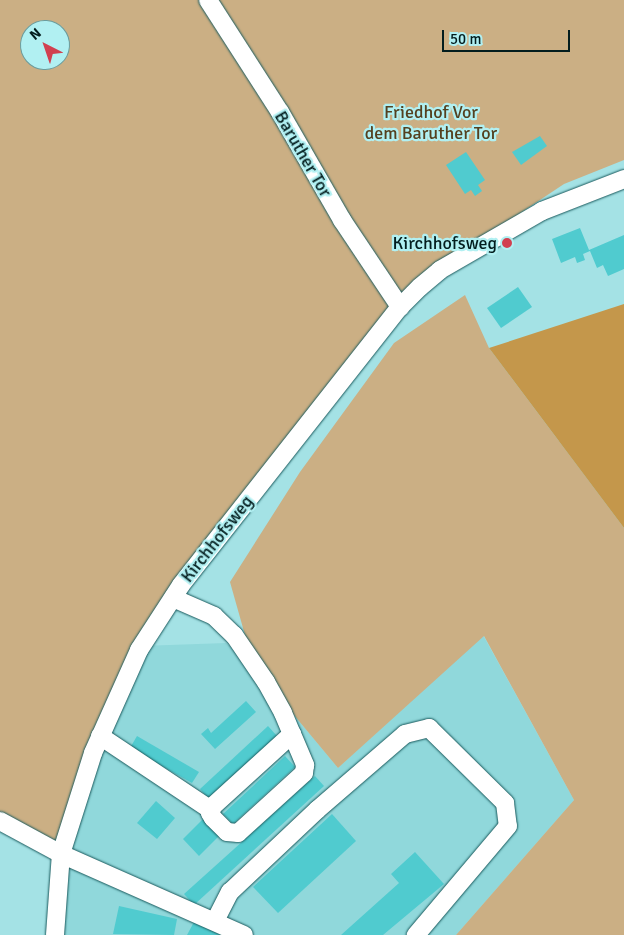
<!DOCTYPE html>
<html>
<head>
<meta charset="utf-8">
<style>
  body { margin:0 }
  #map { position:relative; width:624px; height:935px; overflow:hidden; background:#a4e2e5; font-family:Signika,sans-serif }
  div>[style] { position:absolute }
  .built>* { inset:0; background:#90d8db }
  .green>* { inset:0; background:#cbaf84 }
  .forest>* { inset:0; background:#c4974b }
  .building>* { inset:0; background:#50cbcf }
  .roads { filter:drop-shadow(0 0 1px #19595c) drop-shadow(0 0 1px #19595c) }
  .minor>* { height:18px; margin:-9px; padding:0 9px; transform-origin:9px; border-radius:9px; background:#fff }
  .dots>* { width:14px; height:14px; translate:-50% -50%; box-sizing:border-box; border:2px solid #b1f0f2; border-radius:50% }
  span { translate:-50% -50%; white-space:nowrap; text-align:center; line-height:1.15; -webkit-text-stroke:4.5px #b1f0f2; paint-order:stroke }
  .park-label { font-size:18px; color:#54401f }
  .street-label { font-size:18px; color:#031d1e }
  .poi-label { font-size:18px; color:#031d1e }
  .right { translate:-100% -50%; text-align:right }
  .north { position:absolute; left:20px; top:20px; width:50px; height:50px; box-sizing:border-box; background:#b1f0f2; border:1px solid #6b9c9d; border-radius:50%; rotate:319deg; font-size:14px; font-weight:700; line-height:20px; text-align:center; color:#031d1e }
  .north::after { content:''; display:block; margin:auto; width:18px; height:22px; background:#d14050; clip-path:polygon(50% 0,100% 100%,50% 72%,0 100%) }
  .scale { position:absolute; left:442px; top:30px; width:128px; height:22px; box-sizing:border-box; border:2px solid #031d1e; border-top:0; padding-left:6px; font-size:15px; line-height:18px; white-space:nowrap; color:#031d1e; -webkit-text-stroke:4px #b1f0f2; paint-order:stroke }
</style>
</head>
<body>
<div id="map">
  <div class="built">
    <i style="clip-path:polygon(483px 635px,574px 800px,456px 935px,54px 935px,61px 854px,141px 646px,226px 643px,254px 667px,338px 768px)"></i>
  </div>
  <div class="green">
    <i style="clip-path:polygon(evenodd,0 0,624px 0,624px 160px,564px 184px,453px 258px,395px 308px,141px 646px,61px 854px,0 821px,0 0,30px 30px,60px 30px,60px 60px,30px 60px,30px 30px)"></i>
    <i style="clip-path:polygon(465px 295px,489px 348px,624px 528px,624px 935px,456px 935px,574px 800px,484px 636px,338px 768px,254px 667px,230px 582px,300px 472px,394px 343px)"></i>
  </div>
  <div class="forest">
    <i style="clip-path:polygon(624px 304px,624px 528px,489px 348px)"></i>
  </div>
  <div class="building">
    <i style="clip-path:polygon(540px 136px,547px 146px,521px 165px,512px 152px)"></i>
    <i style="clip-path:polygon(466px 152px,485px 180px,478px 185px,482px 191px,475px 196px,471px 190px,465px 194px,446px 165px)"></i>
    <i style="clip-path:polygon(580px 228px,589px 250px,624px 235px,624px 269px,608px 276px,603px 265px,597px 268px,590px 251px,583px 254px,585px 260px,577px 263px,575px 257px,561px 263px,552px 239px)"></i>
    <i style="clip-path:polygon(518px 287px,532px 307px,501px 328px,487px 308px)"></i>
    <i style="clip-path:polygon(246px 701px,256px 712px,215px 749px,201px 734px,208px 728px,211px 733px)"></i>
    <i style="clip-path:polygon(268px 726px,277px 736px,209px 799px,200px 789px)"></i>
    <i style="clip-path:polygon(137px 736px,199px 772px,192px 783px,130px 748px)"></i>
    <i style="clip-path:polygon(285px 756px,295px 767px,233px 824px,223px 814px)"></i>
    <i style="clip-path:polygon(315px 776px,324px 786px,194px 905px,184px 894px)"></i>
    <i style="clip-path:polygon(156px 801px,175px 818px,157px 839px,137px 823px)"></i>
    <i style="clip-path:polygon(332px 814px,356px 841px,278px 913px,253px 887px)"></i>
    <i style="clip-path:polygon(204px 818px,221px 834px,199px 856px,183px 839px)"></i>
    <i style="clip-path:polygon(415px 852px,444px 884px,383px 935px,341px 935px,399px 883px,391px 874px)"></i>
    <i style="clip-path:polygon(119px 906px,177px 919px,174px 935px,113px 934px)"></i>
    <i style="clip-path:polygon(194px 922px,221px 935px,187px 935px)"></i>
  </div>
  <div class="roads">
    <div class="minor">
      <i style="left:208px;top:0;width:133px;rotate:57.3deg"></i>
      <i style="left:280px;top:112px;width:125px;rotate:60.1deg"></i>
      <i style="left:342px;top:220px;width:105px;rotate:56.3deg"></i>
      <i style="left:173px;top:598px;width:45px;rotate:23.7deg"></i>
      <i style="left:214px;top:616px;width:28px;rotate:44deg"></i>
      <i style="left:234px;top:635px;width:57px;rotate:55.8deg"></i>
      <i style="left:266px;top:682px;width:35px;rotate:61deg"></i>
      <i style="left:283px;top:713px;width:23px;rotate:67deg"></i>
      <i style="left:292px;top:734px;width:34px;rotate:67deg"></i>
      <i style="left:305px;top:765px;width:8px;rotate:97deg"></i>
      <i style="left:304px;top:773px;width:89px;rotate:137.7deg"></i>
      <i style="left:238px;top:833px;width:11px;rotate:-175deg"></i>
      <i style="left:227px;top:832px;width:20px;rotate:-135deg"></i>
      <i style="left:213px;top:818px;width:6px;rotate:-121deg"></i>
      <i style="left:210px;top:813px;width:8px;rotate:-67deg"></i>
      <i style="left:213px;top:806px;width:107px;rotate:-42.3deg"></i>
      <i style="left:100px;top:736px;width:133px;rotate:33.7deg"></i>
      <i style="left:0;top:821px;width:69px;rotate:28.4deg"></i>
      <i style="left:61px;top:854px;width:200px;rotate:23.9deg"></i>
      <i style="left:215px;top:921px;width:33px;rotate:-63deg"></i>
      <i style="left:230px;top:892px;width:120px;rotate:-43.3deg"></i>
      <i style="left:317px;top:810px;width:116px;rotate:-40.8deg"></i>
      <i style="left:405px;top:734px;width:25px;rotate:-14deg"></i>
      <i style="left:429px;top:728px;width:107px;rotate:44.6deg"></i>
      <i style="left:505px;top:803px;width:23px;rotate:83deg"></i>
      <i style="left:508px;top:826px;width:143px;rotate:130.2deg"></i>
      <i style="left:55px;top:935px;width:81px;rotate:-85.8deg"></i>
      <i style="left:61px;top:854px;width:106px;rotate:-72.4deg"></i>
      <i style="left:93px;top:753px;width:113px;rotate:-65.9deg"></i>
      <i style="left:139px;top:650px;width:77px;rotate:-57.1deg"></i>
      <i style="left:181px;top:585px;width:354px;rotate:-51.8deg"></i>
      <i style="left:400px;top:307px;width:28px;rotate:-45deg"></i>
      <i style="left:420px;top:287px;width:26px;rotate:-40deg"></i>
      <i style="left:440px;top:270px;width:118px;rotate:-30deg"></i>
      <i style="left:542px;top:211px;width:88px;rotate:-21.3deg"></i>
    </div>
  </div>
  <div class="dots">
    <i style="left:507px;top:243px;background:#d14050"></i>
  </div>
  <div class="park-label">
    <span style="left:431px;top:123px">Friedhof Vor<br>dem Baruther Tor</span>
  </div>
  <div class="street-label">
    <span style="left:303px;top:154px;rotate:60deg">Baruther Tor</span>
    <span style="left:217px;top:539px;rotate:-52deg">Kirchhofsweg</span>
  </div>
  <div class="poi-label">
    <span class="right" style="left:497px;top:243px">Kirchhofsweg</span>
  </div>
  <div class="north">N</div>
  <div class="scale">50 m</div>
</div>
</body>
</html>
